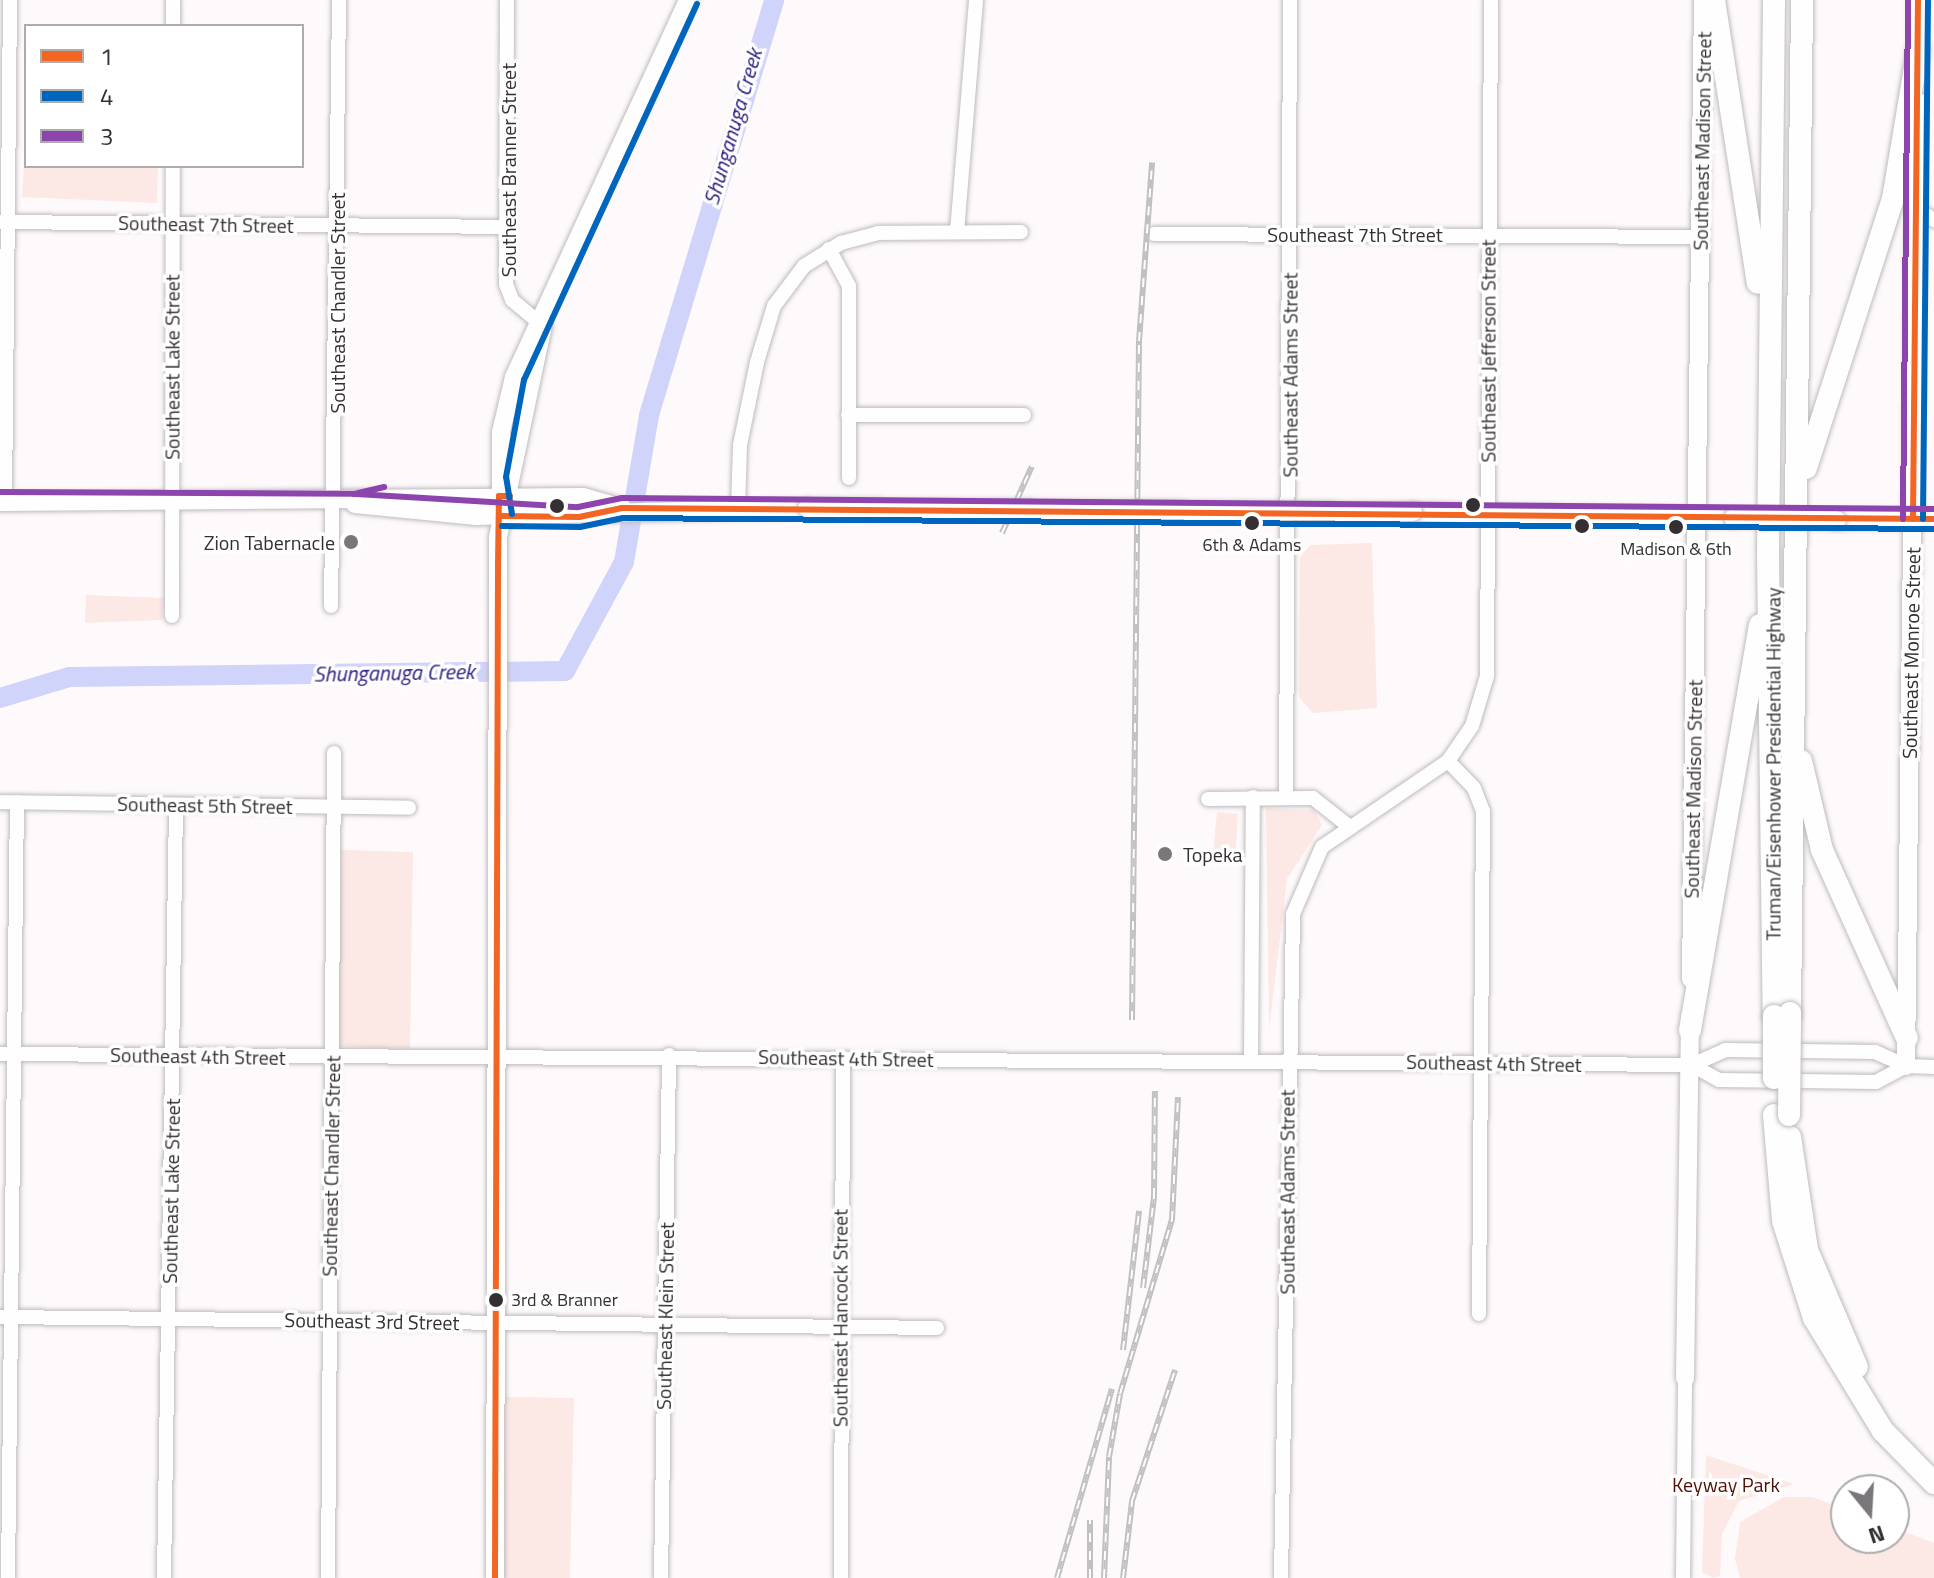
<!DOCTYPE html>
<html>
<head>
<meta charset="utf-8">
<style>
  body { margin:0 }
  #map { position:relative; width:1934px; height:1578px; overflow:hidden; background:#fefafc; font-family:"Titillium Web",sans-serif }
  div>[style] { position:absolute }
  .green>* { inset:0; background:#fce8e5 }
  .river>* { height:20px; margin:-10px; padding:0 10px; transform-origin:10px; border-radius:10px; background:#d1d4fa }
  .roads { filter:drop-shadow(0 0 2px #bebbbd) drop-shadow(0 0 2px #bebbbd) }
  .minor>* { height:14px; margin:-7px; padding:0 7px; transform-origin:7px; border-radius:7px; background:#fffeff }
  .major>* { height:18px; margin:-9px; padding:0 9px; transform-origin:9px; border-radius:9px; background:#fffeff }
  .highway>* { height:22px; margin:-11px; padding:0 11px; transform-origin:11px; border-radius:11px; background:#fffeff }
  .rail>* { height:6px; margin-top:-3px; transform-origin:0; background:repeating-linear-gradient(90deg,#fff 0 9px,#c2c1c2 0 18px); box-sizing:border-box; border-block:2px solid #c2c1c2 }
  .bridges { filter:drop-shadow(0 0 2px #bebbbd) drop-shadow(0 0 2px #bebbbd) }
  .major-bridge>* { height:18px; margin:-9px; padding:0 9px; transform-origin:9px; border-radius:9px; background:#fffeff }
  .highway-bridge>* { height:22px; margin:-11px; padding:0 11px; transform-origin:11px; border-radius:11px; background:#fffeff }
  .bus-1>* { height:6px; margin:-3px; padding:0 3px; transform-origin:3px; border-radius:3px; background:#f26522 }
  .bus-2>* { height:6px; margin:-3px; padding:0 3px; transform-origin:3px; border-radius:3px; background:#0065bd }
  .bus-3>* { height:6px; margin:-3px; padding:0 3px; transform-origin:3px; border-radius:3px; background:#8e44ad }
  .dots>* { width:22px; height:22px; translate:-50% -50%; box-sizing:border-box; border:4px solid #fff; border-radius:50% }
  span { translate:-50% -50%; white-space:nowrap; text-align:center; line-height:1.15; -webkit-text-stroke:7px #fff; paint-order:stroke }
  .bus-label { font-size:18px; color:#332f32 }
  .left { translate:0 -50%; text-align:left }
  .street-label { font-size:20px; color:#332f32 }
  .poi-label { font-size:20px; color:#332f32 }
  .right { translate:-100% -50%; text-align:right }
  .park-label { font-size:20px; color:#4e1105 }
  .water-label { font-size:22px; color:#2d2082; font-style:italic }
  .legend { position:absolute; left:24px; top:24px; width:280px; height:144px; box-sizing:border-box; background:#fff; border:2px solid #adacad; margin:0; padding:10px 14px; list-style:none; font-size:24px; color:#332f32 }
  .legend li { display:flex; align-items:center; gap:16px; height:40px }
  .legend b { width:40px; border:2px solid #adacad }
  .north { position:absolute; left:1830px; top:1474px; width:80px; height:80px; box-sizing:border-box; background:#fff; border:2px solid #adacad; border-radius:50%; rotate:162deg; font-size:22px; font-weight:700; line-height:32px; text-align:center; color:#332f32 }
  .north::after { content:''; display:block; margin:auto; width:28px; height:36px; background:#7a7679; clip-path:polygon(50% 0,100% 100%,50% 72%,0 100%) }
</style>
</head>
<body>
<div id="map">
  <div class="green">
    <i style="clip-path:polygon(26px 126px,26px 166px,158px 166px,157px 203px,22px 197px)"></i>
    <i style="clip-path:polygon(1372px 543px,1377px 708px,1313px 713px,1299px 697px,1300px 557px,1310px 545px)"></i>
    <i style="clip-path:polygon(86px 595px,164px 598px,162px 620px,85px 623px)"></i>
    <i style="clip-path:polygon(1266px 808px,1314px 810px,1322px 825px,1287px 879px,1269px 1030px)"></i>
    <i style="clip-path:polygon(1217px 812px,1238px 814px,1235px 865px,1212px 862px)"></i>
    <i style="clip-path:polygon(341px 850px,413px 852px,410px 1049px,338px 1046px)"></i>
    <i style="clip-path:polygon(499px 1397px,574px 1398px,570px 1578px,504px 1578px)"></i>
    <i style="clip-path:polygon(1706px 1455px,1794px 1484px,1739px 1501px,1722px 1534px,1720px 1576px,1713px 1578px,1702px 1572px)"></i>
    <i style="clip-path:polygon(1784px 1497px,1813px 1497px,1846px 1510px,1846px 1538px,1894px 1538px,1894px 1528px,1934px 1543px,1934px 1578px,1740px 1578px,1735px 1559px,1740px 1522px)"></i>
  </div>
  <div class="river">
    <i style="left:0;top:698px;width:72px;rotate:-16.9deg"></i>
    <i style="left:69px;top:677px;width:496px;rotate:-0.7deg"></i>
    <i style="left:565px;top:671px;width:124px;rotate:-61.6deg"></i>
    <i style="left:624px;top:562px;width:149px;rotate:-80.3deg"></i>
    <i style="left:649px;top:415px;width:433px;rotate:-73.2deg"></i>
  </div>
  <div class="roads">
    <div class="minor">
      <i style="left:507px;top:0;width:284px;rotate:90.2deg"></i>
      <i style="left:506px;top:284px;width:17px;rotate:69deg"></i>
      <i style="left:512px;top:300px;width:40px;rotate:40deg"></i>
      <i style="left:173px;top:26px;width:26px;rotate:-90deg"></i>
      <i style="left:1916px;top:208px;width:22px;rotate:34deg"></i>
      <i style="left:0;top:222px;width:508px;rotate:0.56deg"></i>
      <i style="left:957px;top:232px;width:233px;rotate:-85.3deg"></i>
      <i style="left:1154px;top:234px;width:547px;rotate:0.31deg"></i>
      <i style="left:829px;top:249px;width:42px;rotate:61.6deg"></i>
      <i style="left:849px;top:286px;width:192px;rotate:90deg"></i>
      <i style="left:848px;top:415px;width:176px"></i>
      <i style="left:5px;top:502px;width:502px;rotate:-89.43deg"></i>
      <i style="left:738px;top:508px;width:63px;rotate:-88.2deg"></i>
      <i style="left:740px;top:445px;width:85px;rotate:-78.4deg"></i>
      <i style="left:757px;top:362px;width:59px;rotate:-73.1deg"></i>
      <i style="left:774px;top:306px;width:50px;rotate:-53.1deg"></i>
      <i style="left:804px;top:266px;width:44px;rotate:-31.9deg"></i>
      <i style="left:841px;top:243px;width:38px;rotate:-15deg"></i>
      <i style="left:878px;top:233px;width:143px;rotate:-0.4deg"></i>
      <i style="left:331px;top:606px;width:606px;rotate:-89.24deg"></i>
      <i style="left:172px;top:616px;width:450px;rotate:-89.9deg"></i>
      <i style="left:1448px;top:761px;width:37px;rotate:46deg"></i>
      <i style="left:1474px;top:788px;width:25px;rotate:69deg"></i>
      <i style="left:1483px;top:811px;width:503px;rotate:90.46deg"></i>
      <i style="left:1286px;top:797px;width:797px;rotate:-89.71deg"></i>
      <i style="left:1208px;top:799px;width:105px;rotate:-0.5deg"></i>
      <i style="left:1313px;top:798px;width:42px;rotate:38.2deg"></i>
      <i style="left:0;top:802px;width:409px;rotate:0.8deg"></i>
      <i style="left:0;top:1054px;width:1692px;rotate:0.37deg"></i>
      <i style="left:1692px;top:1065px;width:36px;rotate:-24deg"></i>
      <i style="left:1725px;top:1050px;width:150px;rotate:0.8deg"></i>
      <i style="left:1875px;top:1052px;width:34px;rotate:24deg"></i>
      <i style="left:1906px;top:1066px;width:28px;rotate:2deg"></i>
      <i style="left:1251px;top:1061px;width:264px;rotate:-89.6deg"></i>
      <i style="left:1692px;top:1065px;width:31px;rotate:29deg"></i>
      <i style="left:1719px;top:1080px;width:157px;rotate:0.7deg"></i>
      <i style="left:1876px;top:1082px;width:34px;rotate:-28deg"></i>
      <i style="left:0;top:1317px;width:937px;rotate:0.67deg"></i>
      <i style="left:8px;top:1578px;width:776px;rotate:-89.34deg"></i>
      <i style="left:164px;top:1578px;width:773px;rotate:-89.11deg"></i>
      <i style="left:328px;top:1578px;width:825px;rotate:-89.58deg"></i>
      <i style="left:661px;top:1578px;width:523px;rotate:-89.12deg"></i>
      <i style="left:841px;top:1578px;width:520px;rotate:-89.78deg"></i>
      <i style="left:1281px;top:1578px;width:664px;rotate:-88.96deg"></i>
      <i style="left:1293px;top:914px;width:73px;rotate:-66.6deg"></i>
      <i style="left:1322px;top:847px;width:153px;rotate:-34.3deg"></i>
      <i style="left:1448px;top:761px;width:42px;rotate:-55.6deg"></i>
      <i style="left:1472px;top:726px;width:52px;rotate:-73.3deg"></i>
      <i style="left:1487px;top:676px;width:676px;rotate:-89.66deg"></i>
      <i style="left:1683px;top:1578px;width:200px;rotate:-89.4deg"></i>
    </div>
    <div class="major">
      <i style="left:1917px;top:63px;width:63px;rotate:-89.1deg"></i>
      <i style="left:0;top:502px;width:583px;rotate:-0.49deg"></i>
      <i style="left:583px;top:497px;width:41px;rotate:15.8deg"></i>
      <i style="left:355px;top:504px;width:122px;rotate:5.7deg"></i>
      <i style="left:476px;top:516px;width:331px;rotate:-1.4deg"></i>
      <i style="left:501px;top:506px;width:74px;rotate:-90deg"></i>
      <i style="left:501px;top:432px;width:57px;rotate:-76.7deg"></i>
      <i style="left:514px;top:377px;width:415px;rotate:-65.2deg"></i>
      <i style="left:1413px;top:512px;width:320px;rotate:1.1deg"></i>
      <i style="left:1837px;top:520px;width:97px;rotate:-0.6deg"></i>
      <i style="left:1691px;top:979px;width:979px;rotate:-89.3deg"></i>
      <i style="left:1906px;top:1066px;width:965px;rotate:-89.35deg"></i>
      <i style="left:1685px;top:1378px;width:361px;rotate:-89.2deg"></i>
      <i style="left:495px;top:1578px;width:1041px;rotate:-89.83deg"></i>
      <i style="left:498px;top:537px;width:216px;rotate:-78deg"></i>
    </div>
    <div class="highway">
      <i style="left:1714px;top:0;width:286px;rotate:81.2deg"></i>
      <i style="left:1774px;top:0;width:552px;rotate:90.62deg"></i>
      <i style="left:1768px;top:552px;width:464px;rotate:89.3deg"></i>
      <i style="left:1806px;top:468px;width:283px;rotate:-72.1deg"></i>
      <i style="left:1893px;top:199px;width:151px;rotate:-80.5deg"></i>
      <i style="left:1801px;top:761px;width:91px;rotate:76.7deg"></i>
      <i style="left:1822px;top:850px;width:206px;rotate:65.7deg"></i>
      <i style="left:1790px;top:1013px;width:1013px;rotate:-89.32deg"></i>
      <i style="left:1690px;top:1030px;width:411px;rotate:-80.2deg"></i>
      <i style="left:1774px;top:1115px;width:106px;rotate:85.1deg"></i>
      <i style="left:1783px;top:1221px;width:102px;rotate:72.3deg"></i>
      <i style="left:1814px;top:1318px;width:132px;rotate:58.6deg"></i>
      <i style="left:1883px;top:1431px;width:73px;rotate:45.6deg"></i>
      <i style="left:1790px;top:1137px;width:114px;rotate:81.4deg"></i>
      <i style="left:1807px;top:1250px;width:127px;rotate:66.9deg"></i>
    </div>
  </div>
  <div class="rail">
    <i style="left:1002px;top:533px;width:73px;rotate:-65.9deg"></i>
    <i style="left:1132px;top:1020px;width:679px;rotate:-89.41deg"></i>
    <i style="left:1139px;top:341px;width:179px;rotate:-85.8deg"></i>
    <i style="left:1143px;top:1288px;width:92px;rotate:-83.1deg"></i>
    <i style="left:1154px;top:1197px;width:106px;rotate:-89.5deg"></i>
    <i style="left:1123px;top:1350px;width:140px;rotate:-83.4deg"></i>
    <i style="left:1057px;top:1578px;width:197px;rotate:-73.8deg"></i>
    <i style="left:1090px;top:1578px;width:58px;rotate:-90deg"></i>
    <i style="left:1104px;top:1578px;width:121px;rotate:-87.6deg"></i>
    <i style="left:1109px;top:1457px;width:64px;rotate:-80.1deg"></i>
    <i style="left:1120px;top:1394px;width:182px;rotate:-73.4deg"></i>
    <i style="left:1172px;top:1220px;width:123px;rotate:-87.2deg"></i>
    <i style="left:1123px;top:1578px;width:78px;rotate:-83.3deg"></i>
    <i style="left:1132px;top:1501px;width:138px;rotate:-71.8deg"></i>
  </div>
  <div class="bridges">
    <div class="major-bridge">
      <i style="left:807px;top:508px;width:606px;rotate:0.38deg"></i>
      <i style="left:1733px;top:518px;width:104px;rotate:1.1deg"></i>
    </div>
    <div class="highway-bridge">
      <i style="left:1774px;top:1016px;width:62px;rotate:90deg"></i>
      <i style="left:1789px;top:1115px;width:102px;rotate:-89.4deg"></i>
    </div>
  </div>
  <div class="bus-1">
    <i style="left:502px;top:516px;width:77px;rotate:0.7deg"></i>
    <i style="left:579px;top:517px;width:44px;rotate:-11.8deg"></i>
    <i style="left:622px;top:508px;width:1312px;rotate:0.48deg"></i>
    <i style="left:1913px;top:519px;width:519px;rotate:-89.45deg"></i>
    <i style="left:495px;top:1578px;width:1013px;rotate:-89.83deg"></i>
    <i style="left:498px;top:565px;width:69px;rotate:-89.2deg"></i>
    <i style="left:499px;top:496px;width:11px"></i>
  </div>
  <div class="bus-2">
    <i style="left:512px;top:514px;width:37px;rotate:-99deg"></i>
    <i style="left:506px;top:477px;width:99px;rotate:-79.5deg"></i>
    <i style="left:524px;top:380px;width:414px;rotate:-65.3deg"></i>
    <i style="left:1923px;top:519px;width:519px;rotate:-89.45deg"></i>
    <i style="left:502px;top:526px;width:78px;rotate:0.7deg"></i>
    <i style="left:580px;top:527px;width:44px;rotate:-11.8deg"></i>
    <i style="left:623px;top:518px;width:1311px;rotate:0.48deg"></i>
  </div>
  <div class="bus-3">
    <i style="left:0;top:492px;width:354px;rotate:0.3deg"></i>
    <i style="left:354px;top:494px;width:31px;rotate:-13deg"></i>
    <i style="left:356px;top:494px;width:222px;rotate:3.4deg"></i>
    <i style="left:578px;top:507px;width:45px;rotate:-11.6deg"></i>
    <i style="left:622px;top:498px;width:1312px;rotate:0.48deg"></i>
    <i style="left:1903px;top:519px;width:519px;rotate:-89.45deg"></i>
  </div>
  <div class="dots">
    <i style="left:1473px;top:505px;background:#332f32"></i>
    <i style="left:557px;top:506px;background:#332f32"></i>
    <i style="left:1252px;top:523px;background:#332f32"></i>
    <i style="left:1582px;top:526px;background:#332f32"></i>
    <i style="left:1676px;top:527px;background:#332f32"></i>
    <i style="left:351px;top:542px;background:#7a7679"></i>
    <i style="left:1165px;top:854px;background:#7a7679"></i>
    <i style="left:496px;top:1300px;background:#332f32"></i>
  </div>
  <div class="bus-label">
    <span style="left:1252px;top:545px">6th &amp; Adams</span>
    <span style="left:1676px;top:549px">Madison &amp; 6th</span>
    <span class="left" style="left:511px;top:1300px">3rd &amp; Branner</span>
  </div>
  <div class="street-label">
    <span style="left:1702px;top:141px;rotate:-89deg">Southeast Madison Street</span>
    <span style="left:508px;top:170px;rotate:-90deg">Southeast Branner Street</span>
    <span style="left:206px;top:224px;rotate:1deg">Southeast 7th Street</span>
    <span style="left:1355px;top:234px">Southeast 7th Street</span>
    <span style="left:337px;top:303px;rotate:-90deg">Southeast Chandler Street</span>
    <span style="left:1488px;top:351px;rotate:-90deg">Southeast Jefferson Street</span>
    <span style="left:172px;top:367px;rotate:-90deg">Southeast Lake Street</span>
    <span style="left:1290px;top:375px;rotate:-90deg">Southeast Adams Street</span>
    <span style="left:1911px;top:653px;rotate:-89deg">Southeast Monroe Street</span>
    <span style="left:1773px;top:764px;rotate:-90deg">Truman/Eisenhower Presidential Highway</span>
    <span style="left:1693px;top:789px;rotate:-89deg">Southeast Madison Street</span>
    <span style="left:205px;top:805px;rotate:1deg">Southeast 5th Street</span>
    <span style="left:198px;top:1056px;rotate:1deg">Southeast 4th Street</span>
    <span style="left:846px;top:1058px;rotate:1deg">Southeast 4th Street</span>
    <span style="left:1494px;top:1063px;rotate:1deg">Southeast 4th Street</span>
    <span style="left:331px;top:1166px;rotate:-89deg">Southeast Chandler Street</span>
    <span style="left:171px;top:1191px;rotate:-89deg">Southeast Lake Street</span>
    <span style="left:1287px;top:1192px;rotate:-90deg">Southeast Adams Street</span>
    <span style="left:665px;top:1316px;rotate:-89deg">Southeast Klein Street</span>
    <span style="left:840px;top:1318px;rotate:-90deg">Southeast Hancock Street</span>
    <span style="left:372px;top:1321px;rotate:1deg">Southeast 3rd Street</span>
  </div>
  <div class="poi-label">
    <span class="right" style="left:335px;top:542px">Zion Tabernacle</span>
    <span class="left" style="left:1183px;top:854px">Topeka</span>
  </div>
  <div class="park-label">
    <span style="left:1726px;top:1484px">Keyway Park</span>
  </div>
  <div class="water-label">
    <span style="left:733px;top:127px;rotate:-74deg">Shunganuga Creek</span>
    <span style="left:394px;top:673px;rotate:-1deg">Shunganuga Creek</span>
  </div>
  <ul class="legend">
  <li><b style="height:10px;background:#f26522"></b>1</li>
  <li><b style="height:10px;background:#0065bd"></b>4</li>
  <li><b style="height:10px;background:#8e44ad"></b>3</li>
  </ul>
  <div class="north">N</div>
</div>
</body>
</html>
